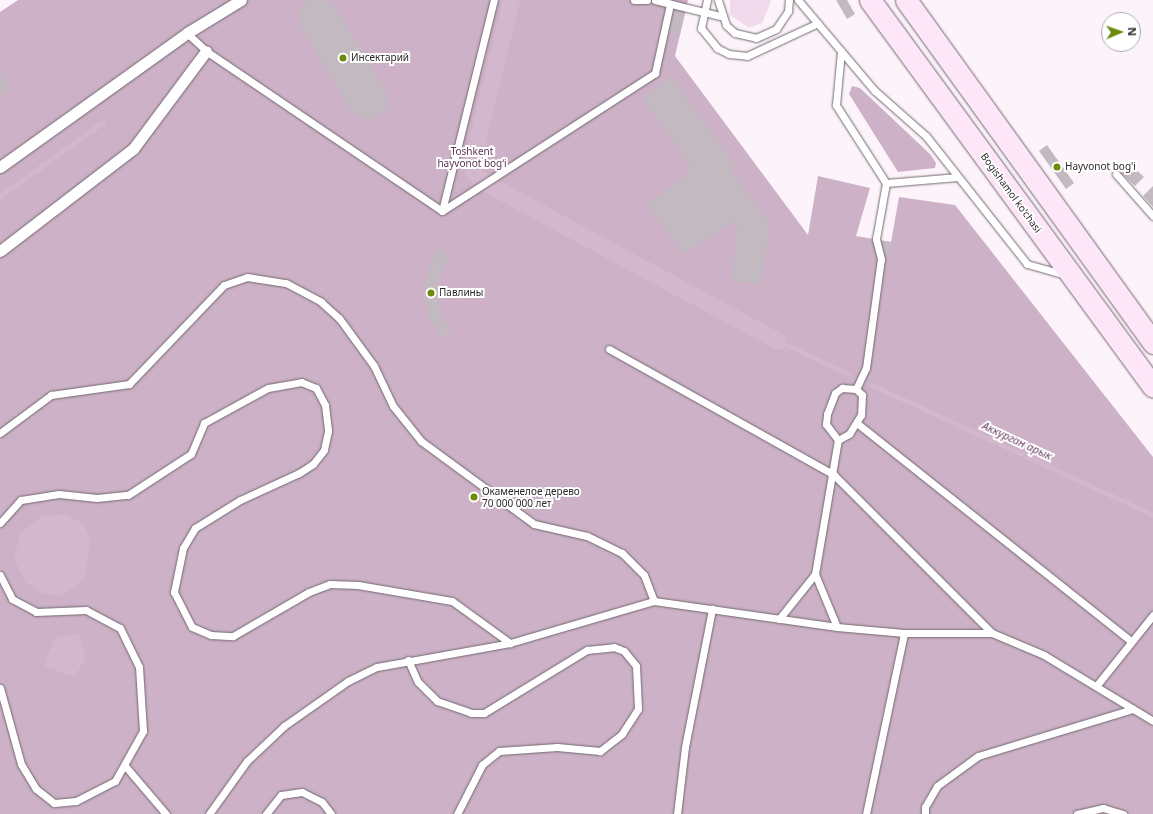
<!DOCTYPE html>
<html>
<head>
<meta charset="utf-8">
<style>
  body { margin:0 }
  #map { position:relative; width:1153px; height:814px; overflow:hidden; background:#fdf4fb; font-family:"Noto Sans",sans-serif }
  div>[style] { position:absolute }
  .green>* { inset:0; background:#f0daeb }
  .forest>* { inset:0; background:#cdb1c7 }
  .water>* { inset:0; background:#d3b7cd }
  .stream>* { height:5px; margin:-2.5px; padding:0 2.5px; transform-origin:2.5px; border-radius:2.5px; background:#d3b7cd }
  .canal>* { height:17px; margin:-8.5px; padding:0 8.5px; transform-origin:8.5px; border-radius:8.5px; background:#d3b7cd }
  .building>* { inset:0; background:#c3bac1 }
  .roads { filter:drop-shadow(0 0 1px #71696f) drop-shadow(0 0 1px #71696f) }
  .service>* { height:7px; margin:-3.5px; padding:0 3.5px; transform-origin:3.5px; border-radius:3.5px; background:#fff }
  .pedestrian>* { height:11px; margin:-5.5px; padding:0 5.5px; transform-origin:5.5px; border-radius:5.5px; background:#fff }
  .secondary>* { height:21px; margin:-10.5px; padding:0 10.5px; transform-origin:10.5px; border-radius:10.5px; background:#fde6f8 }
  .dots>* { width:11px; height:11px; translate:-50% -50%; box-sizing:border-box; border:2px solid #fff; border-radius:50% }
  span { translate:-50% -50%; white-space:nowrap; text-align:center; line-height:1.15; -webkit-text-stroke:4px #fff; paint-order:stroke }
  .poi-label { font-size:10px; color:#2d2a2c }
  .left { translate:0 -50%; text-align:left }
  .park-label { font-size:10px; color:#5c3455 }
  .street-label { font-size:10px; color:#2d2a2c }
  .water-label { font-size:11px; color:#6d4465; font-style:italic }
  .north { position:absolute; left:1101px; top:12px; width:40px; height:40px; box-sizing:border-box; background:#fff; border:1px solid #abaaab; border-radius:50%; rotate:88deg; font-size:11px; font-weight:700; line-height:16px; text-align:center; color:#2d2a2c }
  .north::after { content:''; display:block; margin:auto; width:14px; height:18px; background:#6c8b0a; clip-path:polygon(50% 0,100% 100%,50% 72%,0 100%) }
</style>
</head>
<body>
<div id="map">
  <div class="green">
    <i style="clip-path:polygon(730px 0,771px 0,771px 1px,762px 23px,749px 28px,730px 15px)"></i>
  </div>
  <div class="forest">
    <i style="clip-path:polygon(18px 0,688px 0,675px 56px,808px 235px,818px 176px,870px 188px,856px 236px,891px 242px,899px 197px,955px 205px,1153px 457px,1153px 814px,0 814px,0 12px)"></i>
    <i style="clip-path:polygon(852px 86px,860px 88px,931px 155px,936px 163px,935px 168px,898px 172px,849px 94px)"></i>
  </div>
  <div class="water">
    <i style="clip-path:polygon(67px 514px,84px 525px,90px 541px,86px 574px,75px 587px,60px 596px,42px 593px,26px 583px,14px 559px,20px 534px,42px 516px)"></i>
    <i style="clip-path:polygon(79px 634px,86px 659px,74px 677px,44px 666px,55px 637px)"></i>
  </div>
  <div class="stream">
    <i style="left:0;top:196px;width:127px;rotate:-35.7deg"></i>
    <i style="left:778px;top:341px;width:77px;rotate:25.2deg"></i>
    <i style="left:872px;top:385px;width:310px;rotate:24.8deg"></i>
  </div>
  <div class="canal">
    <i style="left:511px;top:0;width:166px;rotate:103.6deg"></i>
    <i style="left:472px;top:161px;width:11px;rotate:80deg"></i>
    <i style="left:474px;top:172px;width:12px;rotate:48deg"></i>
    <i style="left:482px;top:181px;width:336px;rotate:28.4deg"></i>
  </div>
  <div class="building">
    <i style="clip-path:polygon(307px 0,328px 0,334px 6px,385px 89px,388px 106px,376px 119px,360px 118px,351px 110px,301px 27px,299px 9px)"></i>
    <i style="clip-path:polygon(836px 0,847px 0,855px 14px,847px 19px)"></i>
    <i style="clip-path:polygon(673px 11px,685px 13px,680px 35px,669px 32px)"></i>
    <i style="clip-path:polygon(0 71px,7px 83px,6px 92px,0 95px)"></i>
    <i style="clip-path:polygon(671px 77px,736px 165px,730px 169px,770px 223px,761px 284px,732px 281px,737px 227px,733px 221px,684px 254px,647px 205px,688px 174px,685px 170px,691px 166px,642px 98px)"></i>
    <i style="clip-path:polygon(1047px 145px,1074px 183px,1066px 189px,1039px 151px)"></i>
    <i style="clip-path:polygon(1129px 163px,1144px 177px,1135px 186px,1120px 172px)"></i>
    <i style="clip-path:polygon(1153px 186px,1153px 207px,1143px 196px)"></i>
    <i style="clip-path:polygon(884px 241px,891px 242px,889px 257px,881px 255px)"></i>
    <i style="clip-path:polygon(438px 247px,450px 254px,439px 277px,438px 292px,443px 319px,452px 330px,442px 339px,429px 318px,424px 293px,429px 267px)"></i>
  </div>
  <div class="roads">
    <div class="service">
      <i style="left:634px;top:0;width:13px"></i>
      <i style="left:655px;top:0;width:67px;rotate:13.8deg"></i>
      <i style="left:707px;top:0;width:29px;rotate:102deg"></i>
      <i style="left:701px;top:28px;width:26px;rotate:51deg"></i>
      <i style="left:717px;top:48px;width:13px;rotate:27deg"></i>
      <i style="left:729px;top:54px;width:18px;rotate:6deg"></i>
      <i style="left:747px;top:56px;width:78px;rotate:-24.9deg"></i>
      <i style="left:718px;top:0;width:26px;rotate:72deg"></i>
      <i style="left:726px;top:25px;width:12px;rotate:42deg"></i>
      <i style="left:735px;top:33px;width:22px;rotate:13deg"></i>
      <i style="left:756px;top:38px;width:22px;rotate:-24deg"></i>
      <i style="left:776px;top:29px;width:22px;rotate:-56deg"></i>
      <i style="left:788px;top:11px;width:11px;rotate:-85deg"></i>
      <i style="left:798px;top:0;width:119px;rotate:49.8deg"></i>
      <i style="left:875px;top:91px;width:68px;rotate:41.4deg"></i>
      <i style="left:926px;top:136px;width:163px;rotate:51.7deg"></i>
      <i style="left:1027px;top:264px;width:41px;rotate:15.8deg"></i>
      <i style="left:187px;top:33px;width:26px;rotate:43deg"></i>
      <i style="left:206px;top:51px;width:285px;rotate:34.1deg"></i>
      <i style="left:1116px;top:174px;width:56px;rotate:48.6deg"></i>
      <i style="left:886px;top:183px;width:72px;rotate:-4.8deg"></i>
      <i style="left:442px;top:211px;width:254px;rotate:-32.9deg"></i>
      <i style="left:655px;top:73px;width:71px;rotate:-77.7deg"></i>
      <i style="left:442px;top:211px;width:217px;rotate:-76.2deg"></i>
      <i style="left:609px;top:349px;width:258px;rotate:29.2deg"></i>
      <i style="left:834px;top:475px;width:223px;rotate:45deg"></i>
      <i style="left:858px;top:424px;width:347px;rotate:38.5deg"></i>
      <i style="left:0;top:433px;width:64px;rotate:-36.7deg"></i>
      <i style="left:51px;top:395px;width:79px;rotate:-8deg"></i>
      <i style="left:129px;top:384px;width:137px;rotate:-46.2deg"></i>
      <i style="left:224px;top:285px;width:24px;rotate:-19deg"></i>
      <i style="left:247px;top:277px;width:39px;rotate:9deg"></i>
      <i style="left:286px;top:283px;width:40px;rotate:28deg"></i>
      <i style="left:321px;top:302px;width:24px;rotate:42deg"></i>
      <i style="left:339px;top:318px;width:59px;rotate:53.9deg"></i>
      <i style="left:374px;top:366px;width:44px;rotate:64.6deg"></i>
      <i style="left:393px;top:406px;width:45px;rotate:51.3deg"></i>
      <i style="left:421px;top:441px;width:140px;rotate:36.3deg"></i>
      <i style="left:534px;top:524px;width:54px;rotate:12.8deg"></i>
      <i style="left:587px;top:536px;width:39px;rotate:26deg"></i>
      <i style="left:622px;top:553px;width:31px;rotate:45deg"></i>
      <i style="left:644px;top:575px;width:28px;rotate:69deg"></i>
      <i style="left:838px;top:440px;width:13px;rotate:-29deg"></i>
      <i style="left:849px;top:434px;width:22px;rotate:-58deg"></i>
      <i style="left:861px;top:415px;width:20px;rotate:-87deg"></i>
      <i style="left:862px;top:395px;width:8px;rotate:-135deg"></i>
      <i style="left:0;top:523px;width:31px;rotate:-48deg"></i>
      <i style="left:21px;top:500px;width:38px;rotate:-9deg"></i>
      <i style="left:59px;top:494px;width:38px;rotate:6deg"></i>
      <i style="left:97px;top:498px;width:31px;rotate:-6deg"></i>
      <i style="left:128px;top:495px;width:75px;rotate:-33.1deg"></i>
      <i style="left:191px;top:454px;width:34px;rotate:-67deg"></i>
      <i style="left:204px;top:423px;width:73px;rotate:-28.7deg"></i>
      <i style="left:268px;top:388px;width:34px;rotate:-10deg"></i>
      <i style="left:301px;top:382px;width:16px;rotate:22deg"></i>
      <i style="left:316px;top:388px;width:19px;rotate:62deg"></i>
      <i style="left:325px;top:405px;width:26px;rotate:83deg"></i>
      <i style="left:328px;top:431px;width:19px;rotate:102deg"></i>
      <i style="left:324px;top:450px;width:18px;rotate:128deg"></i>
      <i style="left:313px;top:464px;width:17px;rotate:147deg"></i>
      <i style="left:299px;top:473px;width:65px;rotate:155.4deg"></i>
      <i style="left:240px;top:500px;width:53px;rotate:148.1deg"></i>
      <i style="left:195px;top:528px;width:23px;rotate:121deg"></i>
      <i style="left:183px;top:548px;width:45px;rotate:101.6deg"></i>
      <i style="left:174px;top:592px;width:39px;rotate:63deg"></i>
      <i style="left:192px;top:627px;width:21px;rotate:23deg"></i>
      <i style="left:211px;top:635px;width:22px;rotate:3deg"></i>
      <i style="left:233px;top:636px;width:88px;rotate:-30.1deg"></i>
      <i style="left:309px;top:592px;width:22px;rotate:-21deg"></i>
      <i style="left:330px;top:584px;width:28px;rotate:2deg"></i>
      <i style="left:358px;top:585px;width:95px;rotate:9.7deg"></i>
      <i style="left:452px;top:601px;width:72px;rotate:35.9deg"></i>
      <i style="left:815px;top:574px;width:57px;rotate:67.5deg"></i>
      <i style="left:0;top:575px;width:27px;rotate:63deg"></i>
      <i style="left:12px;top:599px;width:27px;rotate:28deg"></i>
      <i style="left:36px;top:612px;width:50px;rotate:-2.3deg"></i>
      <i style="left:86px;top:610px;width:38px;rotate:28deg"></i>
      <i style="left:120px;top:628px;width:43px;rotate:64deg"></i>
      <i style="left:139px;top:667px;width:64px;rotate:86.4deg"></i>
      <i style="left:143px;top:731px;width:57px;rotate:119.2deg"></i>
      <i style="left:115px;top:781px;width:44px;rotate:152.9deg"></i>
      <i style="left:76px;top:801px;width:22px;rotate:175deg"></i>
      <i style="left:54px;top:803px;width:23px;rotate:-142deg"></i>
      <i style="left:36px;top:789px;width:29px;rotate:-121deg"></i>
      <i style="left:21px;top:764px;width:79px;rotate:-105.4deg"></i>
      <i style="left:779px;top:619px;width:58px;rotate:-51.3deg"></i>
      <i style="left:815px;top:574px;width:136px;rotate:-80.3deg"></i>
      <i style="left:838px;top:440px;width:20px;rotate:-127deg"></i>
      <i style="left:826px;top:424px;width:10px;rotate:-84deg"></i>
      <i style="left:827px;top:414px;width:22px;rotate:-69deg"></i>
      <i style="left:835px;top:393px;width:9px;rotate:-36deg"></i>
      <i style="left:842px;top:388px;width:14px;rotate:4deg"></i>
      <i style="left:856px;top:389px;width:23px;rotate:-65deg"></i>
      <i style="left:866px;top:368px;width:110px;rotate:-82.2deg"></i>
      <i style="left:881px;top:259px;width:21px;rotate:-104deg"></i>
      <i style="left:876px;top:239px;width:57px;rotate:-79.9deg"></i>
      <i style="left:886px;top:183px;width:93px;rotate:-122.7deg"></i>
      <i style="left:836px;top:105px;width:54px;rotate:-84.7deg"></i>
      <i style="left:408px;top:660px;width:24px;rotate:66deg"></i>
      <i style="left:418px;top:682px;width:27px;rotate:45deg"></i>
      <i style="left:437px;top:701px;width:36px;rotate:19deg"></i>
      <i style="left:471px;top:713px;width:13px"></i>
      <i style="left:484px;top:713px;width:121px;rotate:-31.5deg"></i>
      <i style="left:587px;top:650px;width:27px;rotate:-6deg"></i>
      <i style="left:614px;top:647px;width:11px;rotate:22deg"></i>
      <i style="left:624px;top:651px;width:19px;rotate:51deg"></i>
      <i style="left:636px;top:666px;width:43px;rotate:87.3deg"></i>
      <i style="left:638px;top:709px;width:30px;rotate:123deg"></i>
      <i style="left:622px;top:734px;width:28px;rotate:142deg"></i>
      <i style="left:600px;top:751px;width:43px;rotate:-174.7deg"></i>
      <i style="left:557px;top:747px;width:58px;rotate:176.1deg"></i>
      <i style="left:499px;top:751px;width:22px;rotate:141deg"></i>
      <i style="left:482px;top:765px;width:55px;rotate:117deg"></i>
      <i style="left:1097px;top:685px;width:90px;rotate:-51.3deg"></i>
      <i style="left:126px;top:767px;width:62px;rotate:49.6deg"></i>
      <i style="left:209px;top:814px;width:65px;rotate:-54.4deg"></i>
      <i style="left:247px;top:761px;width:51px;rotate:-43.4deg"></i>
      <i style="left:284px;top:726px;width:78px;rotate:-35.1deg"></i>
      <i style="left:348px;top:681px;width:32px;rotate:-26deg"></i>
      <i style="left:377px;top:667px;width:135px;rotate:-10.2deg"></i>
      <i style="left:510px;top:643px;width:150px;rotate:-16.3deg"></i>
      <i style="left:654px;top:601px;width:185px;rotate:8.1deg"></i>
      <i style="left:837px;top:627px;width:67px;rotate:5.1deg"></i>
      <i style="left:904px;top:633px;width:88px"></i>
      <i style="left:992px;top:633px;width:56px;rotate:22.9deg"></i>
      <i style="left:1044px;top:655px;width:127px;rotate:31.2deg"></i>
      <i style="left:266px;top:814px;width:24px;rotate:-52deg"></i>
      <i style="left:281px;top:795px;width:21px;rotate:-8deg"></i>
      <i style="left:302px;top:792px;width:22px;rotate:27deg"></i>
      <i style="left:322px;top:802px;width:15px;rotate:53deg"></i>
      <i style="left:677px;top:814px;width:67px;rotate:-83.2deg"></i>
      <i style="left:685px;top:747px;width:141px;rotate:-78.9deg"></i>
      <i style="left:866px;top:814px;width:185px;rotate:-78.1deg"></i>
      <i style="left:925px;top:814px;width:7px;rotate:-90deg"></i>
      <i style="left:925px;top:807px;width:24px;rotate:-60deg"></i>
      <i style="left:937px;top:786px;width:51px;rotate:-36.2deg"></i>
      <i style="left:978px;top:756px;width:162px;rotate:-16.9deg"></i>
      <i style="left:1077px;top:814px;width:27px;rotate:-13deg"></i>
      <i style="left:1103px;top:808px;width:21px;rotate:17deg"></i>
    </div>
    <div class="pedestrian">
      <i style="left:0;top:167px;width:230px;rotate:-35.6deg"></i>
      <i style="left:187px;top:33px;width:63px;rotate:-31.4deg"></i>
      <i style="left:0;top:251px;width:168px;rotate:-37.5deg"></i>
      <i style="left:133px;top:149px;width:122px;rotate:-53.3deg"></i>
    </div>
    <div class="secondary">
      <i style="left:870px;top:0;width:479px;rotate:53.8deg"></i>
      <i style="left:906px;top:0;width:423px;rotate:54.2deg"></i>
    </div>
  </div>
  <div class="dots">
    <i style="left:343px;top:58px;background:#6c8b0a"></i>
    <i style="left:1057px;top:167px;background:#6c8b0a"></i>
    <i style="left:431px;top:293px;background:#6c8b0a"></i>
    <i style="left:474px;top:497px;background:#6c8b0a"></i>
  </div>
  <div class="poi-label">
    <span class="left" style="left:351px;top:58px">Инсектарий</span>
    <span class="left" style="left:1065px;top:167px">Hayvonot bog'i</span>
    <span class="left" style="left:439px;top:293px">Павлины</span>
    <span class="left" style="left:482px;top:497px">Окаменелое дерево<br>70 000 000 лет</span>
  </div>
  <div class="park-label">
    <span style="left:472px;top:157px">Toshkent<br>hayvonot bogʻi</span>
  </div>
  <div class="street-label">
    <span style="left:1011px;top:193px;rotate:54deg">Bogishamol ko'chasi</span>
  </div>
  <div class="water-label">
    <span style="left:1017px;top:441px;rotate:25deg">Аккурган арык</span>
  </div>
  <div class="north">N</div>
</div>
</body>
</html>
